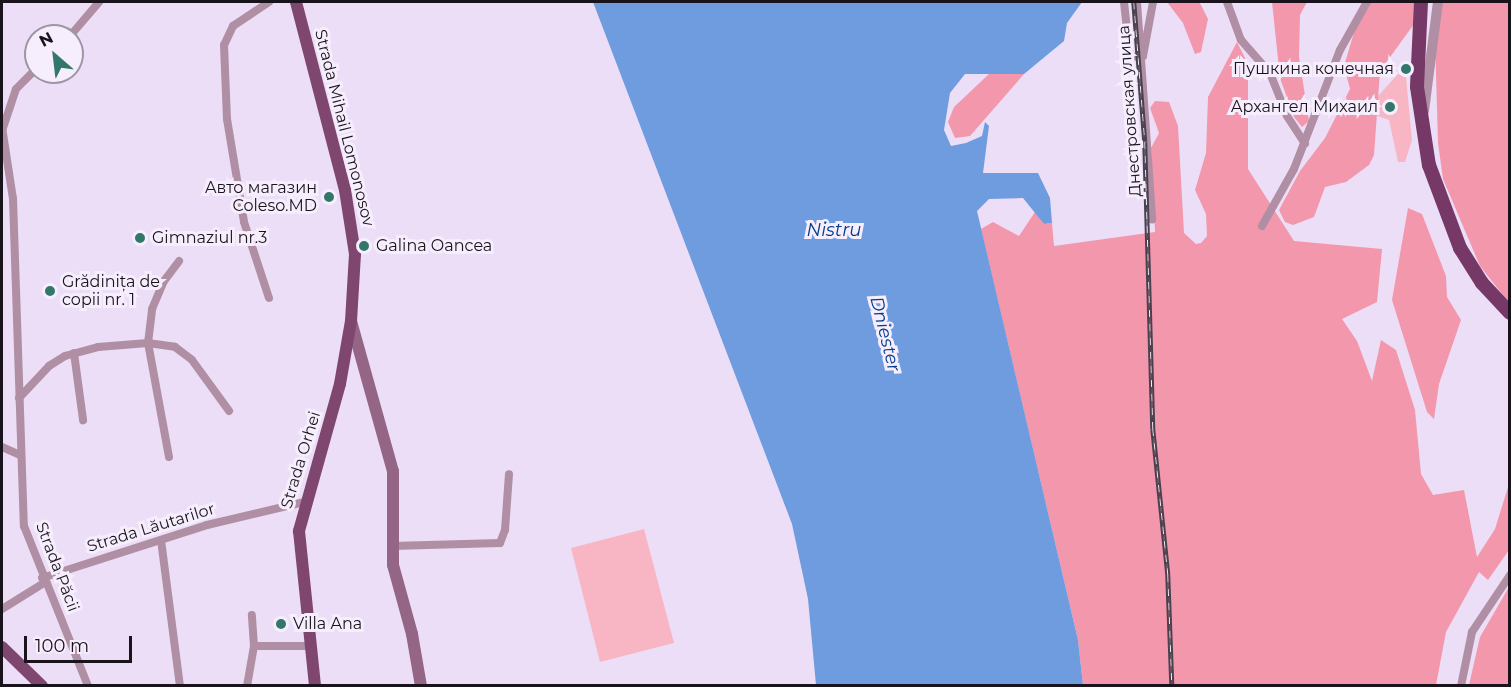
<!DOCTYPE html>
<html>
<head>
<meta charset="utf-8">
<style>
  body { margin:0 }
  #map { position:relative; width:1511px; height:687px; overflow:hidden; background:#eddef7; font-family:Montserrat,sans-serif }
  div>[style] { position:absolute }
  .green>* { inset:0; background:#f8b6c4 }
  .forest>* { inset:0; background:#f297ac }
  .water>* { inset:0; background:#6f9bdf }
  .minor>* { height:8px; margin:-4px; padding:0 4px; transform-origin:4px; border-radius:4px; background:#b08fa5 }
  .tertiary>* { height:10px; margin:-5px; padding:0 5px; transform-origin:5px; border-radius:5px; background:#b08fa5 }
  .secondary>* { height:12px; margin:-6px; padding:0 6px; transform-origin:6px; border-radius:6px; background:#946585 }
  .primary>* { height:12px; margin:-6px; padding:0 6px; transform-origin:6px; border-radius:6px; background:#7f466f }
  .trunk>* { height:14px; margin:-7px; padding:0 7px; transform-origin:7px; border-radius:7px; background:#763866 }
  .rail>* { height:4.5px; margin-top:-2.25px; transform-origin:0; background:repeating-linear-gradient(90deg,#f7eefd 0 7px,#49424e 0 14px); box-sizing:border-box; border-block:2px solid #49424e }
  .dots>* { width:16px; height:16px; translate:-50% -50%; box-sizing:border-box; border:3px solid #f7eefd; border-radius:50% }
  span { translate:-50% -50%; white-space:nowrap; text-align:center; line-height:1.15; -webkit-text-stroke:6px #f7eefd; paint-order:stroke }
  .poi-label { font-size:16px; color:#19141c }
  .right { translate:-100% -50%; text-align:right }
  .left { translate:0 -50%; text-align:left }
  .street-label { font-size:16px; color:#19141c }
  .water-label { font-size:18px; color:#013c8a; font-style:italic }
  .frame { position:absolute; inset:0; border:3px solid #19141c; pointer-events:none }
  .north { position:absolute; left:24px; top:24px; width:60px; height:60px; box-sizing:border-box; background:#f7eefd; border:2px solid #9e97a3; border-radius:50%; rotate:332deg; font-size:16px; font-weight:700; line-height:24px; text-align:center; color:#19141c }
  .north::after { content:''; display:block; margin:auto; width:21px; height:27px; background:#33776a; clip-path:polygon(50% 0,100% 100%,50% 72%,0 100%) }
  .scale { position:absolute; left:24px; top:636px; width:108px; height:27px; box-sizing:border-box; border:3px solid #19141c; border-top:0; padding-left:8px; font-size:18px; line-height:21px; white-space:nowrap; color:#19141c; -webkit-text-stroke:4px #f7eefd; paint-order:stroke }
</style>
</head>
<body>
<div id="map">
  <div class="green">
    <i style="clip-path:polygon(1398px 74px,1406px 77px,1412px 140px,1405px 162px,1398px 162px,1389px 120px,1375px 115px,1378px 96px)"></i>
    <i style="clip-path:polygon(644px 529px,674px 643px,600px 662px,571px 548px)"></i>
  </div>
  <div class="forest">
    <i style="clip-path:polygon(1167px 2px,1199px 2px,1201px 5px,1208px 19px,1201px 52px,1195px 54px,1183px 23px)"></i>
    <i style="clip-path:polygon(1272px 2px,1307px 2px,1300px 15px,1299px 57px,1309px 121px,1302px 127px,1294px 117px,1280px 78px)"></i>
    <i style="clip-path:polygon(1363px 2px,1415px 2px,1414px 24px,1380px 71px,1374px 155px,1369px 165px,1346px 182px,1325px 187px,1314px 217px,1293px 225px,1285px 222px,1279px 210px,1300px 171px,1325px 138px,1350px 89px,1344px 66px)"></i>
    <i style="clip-path:polygon(1442px 2px,1509px 2px,1509px 303px,1480px 266px,1443px 179px,1438px 143px,1435px 39px)"></i>
    <i style="clip-path:polygon(1237px 42px,1248px 64px,1248px 169px,1294px 241px,1382px 249px,1377px 302px,1342px 319px,1357px 341px,1372px 381px,1381px 340px,1396px 350px,1415px 410px,1421px 474px,1433px 495px,1464px 490px,1477px 557px,1495px 529px,1509px 484px,1509px 550px,1488px 580px,1479px 572px,1446px 632px,1436px 685px,1083px 685px,1078px 640px,981px 229px,993px 222px,1019px 236px,1035px 212px,1044px 224px,1052px 223px,1054px 246px,1155px 232px,1151px 148px,1159px 133px,1150px 108px,1155px 101px,1169px 102px,1178px 126px,1184px 233px,1196px 244px,1201px 243px,1207px 236px,1206px 214px,1195px 190px,1206px 153px,1208px 97px)"></i>
    <i style="clip-path:polygon(989px 74px,1024px 74px,970px 136px,955px 138px,948px 122px,954px 107px)"></i>
    <i style="clip-path:polygon(1408px 208px,1422px 214px,1446px 276px,1447px 297px,1461px 320px,1439px 384px,1434px 419px,1427px 412px,1392px 300px)"></i>
    <i style="clip-path:polygon(1509px 587px,1509px 685px,1469px 685px,1480px 637px)"></i>
  </div>
  <div class="water">
    <i style="clip-path:polygon(593px 2px,1082px 2px,1067px 23px,1064px 41px,1024px 74px,965px 74px,950px 93px,944px 130px,951px 146px,966px 143px,982px 136px,985px 122px,989px 126px,983px 173px,1038px 173px,1050px 198px,1052px 223px,1044px 224px,1023px 198px,989px 199px,977px 211px,1078px 640px,1083px 685px,816px 685px,808px 599px,792px 524px)"></i>
  </div>
  <div class="minor">
    <i style="left:269px;top:2px;width:43px;rotate:146.3deg"></i>
    <i style="left:233px;top:26px;width:21px;rotate:115deg"></i>
    <i style="left:224px;top:45px;width:74px;rotate:87.7deg"></i>
    <i style="left:227px;top:119px;width:104px;rotate:80.6deg"></i>
    <i style="left:244px;top:222px;width:80px;rotate:71.8deg"></i>
    <i style="left:1124px;top:2px;width:55px;rotate:83.8deg"></i>
    <i style="left:1130px;top:57px;width:13px;rotate:-4deg"></i>
    <i style="left:1143px;top:56px;width:55px;rotate:-79.5deg"></i>
    <i style="left:1137px;top:2px;width:218px;rotate:86deg"></i>
    <i style="left:1227px;top:2px;width:40px;rotate:69.8deg"></i>
    <i style="left:1241px;top:40px;width:44px;rotate:48.7deg"></i>
    <i style="left:1270px;top:73px;width:46px;rotate:68.4deg"></i>
    <i style="left:1287px;top:116px;width:33px;rotate:57deg"></i>
    <i style="left:70px;top:36px;width:45px;rotate:-49.5deg"></i>
    <i style="left:2px;top:127px;width:73px;rotate:81.3deg"></i>
    <i style="left:13px;top:199px;width:327px;rotate:88.1deg"></i>
    <i style="left:24px;top:526px;width:172px;rotate:68.2deg"></i>
    <i style="left:2px;top:131px;width:44px;rotate:-71.6deg"></i>
    <i style="left:16px;top:89px;width:28px;rotate:-45deg"></i>
    <i style="left:1262px;top:226px;width:65px;rotate:-60.7deg"></i>
    <i style="left:1294px;top:169px;width:128px;rotate:-68.9deg"></i>
    <i style="left:1340px;top:50px;width:55px;rotate:-60.6deg"></i>
    <i style="left:74px;top:353px;width:68px;rotate:82.3deg"></i>
    <i style="left:19px;top:398px;width:44px;rotate:-46.8deg"></i>
    <i style="left:49px;top:366px;width:19px;rotate:-32deg"></i>
    <i style="left:65px;top:356px;width:34px;rotate:-15deg"></i>
    <i style="left:98px;top:347px;width:50px;rotate:-4.6deg"></i>
    <i style="left:148px;top:343px;width:27px;rotate:8deg"></i>
    <i style="left:175px;top:347px;width:21px;rotate:37deg"></i>
    <i style="left:192px;top:360px;width:63px;rotate:54deg"></i>
    <i style="left:2px;top:447px;width:20px;rotate:24deg"></i>
    <i style="left:169px;top:457px;width:116px;rotate:-100.4deg"></i>
    <i style="left:148px;top:343px;width:34px;rotate:-83deg"></i>
    <i style="left:152px;top:309px;width:30px;rotate:-67deg"></i>
    <i style="left:164px;top:281px;width:25px;rotate:-53deg"></i>
    <i style="left:161px;top:540px;width:147px;rotate:82.6deg"></i>
    <i style="left:392px;top:546px;width:108px;rotate:-1.6deg"></i>
    <i style="left:500px;top:543px;width:14px;rotate:-69deg"></i>
    <i style="left:505px;top:530px;width:56px;rotate:-85.9deg"></i>
    <i style="left:42px;top:578px;width:173px;rotate:-17.8deg"></i>
    <i style="left:207px;top:525px;width:100px;rotate:-13.3deg"></i>
    <i style="left:2px;top:609px;width:49px;rotate:-31.8deg"></i>
    <i style="left:254px;top:646px;width:57px"></i>
    <i style="left:247px;top:686px;width:41px;rotate:-80.1deg"></i>
    <i style="left:254px;top:646px;width:31px;rotate:-94deg"></i>
    <i style="left:1461px;top:686px;width:55px;rotate:-78.5deg"></i>
    <i style="left:1472px;top:632px;width:69px;rotate:-56.3deg"></i>
  </div>
  <div class="tertiary">
    <i style="left:1424px;top:111px;width:110px;rotate:-82.7deg"></i>
  </div>
  <div class="secondary">
    <i style="left:351px;top:321px;width:156px;rotate:74.4deg"></i>
    <i style="left:393px;top:471px;width:94px;rotate:90deg"></i>
    <i style="left:393px;top:565px;width:72px;rotate:74.6deg"></i>
    <i style="left:412px;top:634px;width:53px;rotate:80.2deg"></i>
  </div>
  <div class="primary">
    <i style="left:296px;top:2px;width:194px;rotate:75.4deg"></i>
    <i style="left:345px;top:190px;width:65px;rotate:81.1deg"></i>
    <i style="left:355px;top:254px;width:67px;rotate:93.4deg"></i>
    <i style="left:351px;top:321px;width:64px;rotate:99.9deg"></i>
    <i style="left:340px;top:384px;width:153px;rotate:105.6deg"></i>
    <i style="left:299px;top:531px;width:156px;rotate:84.1deg"></i>
    <i style="left:2px;top:647px;width:56px;rotate:44.3deg"></i>
  </div>
  <div class="trunk">
    <i style="left:1421px;top:2px;width:85px;rotate:92.7deg"></i>
    <i style="left:1417px;top:87px;width:79px;rotate:81.3deg"></i>
    <i style="left:1429px;top:165px;width:89px;rotate:69.5deg"></i>
    <i style="left:1460px;top:248px;width:41px;rotate:57.8deg"></i>
    <i style="left:1482px;top:283px;width:41px;rotate:47deg"></i>
  </div>
  <div class="rail">
    <i style="left:1134px;top:2px;width:140px;rotate:85.5deg"></i>
    <i style="left:1145px;top:142px;width:287px;rotate:88.4deg"></i>
    <i style="left:1153px;top:429px;width:147px;rotate:84.1deg"></i>
    <i style="left:1168px;top:575px;width:111px;rotate:87.9deg"></i>
  </div>
  <div class="dots">
    <i style="left:1406px;top:69px;background:#33776a"></i>
    <i style="left:1390px;top:107px;background:#33776a"></i>
    <i style="left:329px;top:197px;background:#33776a"></i>
    <i style="left:140px;top:238px;background:#33776a"></i>
    <i style="left:364px;top:246px;background:#33776a"></i>
    <i style="left:50px;top:291px;background:#33776a"></i>
    <i style="left:281px;top:624px;background:#33776a"></i>
  </div>
  <div class="poi-label">
    <span class="right" style="left:1394px;top:69px">Пушкина конечная</span>
    <span class="right" style="left:1378px;top:107px">Архангел Михаил</span>
    <span class="right" style="left:317px;top:197px">Aвто магазин<br>Coleso.MD</span>
    <span class="left" style="left:152px;top:238px">Gimnaziul nr.3</span>
    <span class="left" style="left:376px;top:246px">Galina Oancea</span>
    <span class="left" style="left:62px;top:291px">Grădinița de<br>copii nr. 1</span>
    <span class="left" style="left:293px;top:624px">Villa Ana</span>
  </div>
  <div class="street-label">
    <span style="left:1130px;top:111px;rotate:-94deg">Днестровская улица</span>
    <span style="left:344px;top:128px;rotate:76deg">Strada Mihail Lomonosov</span>
    <span style="left:301px;top:460px;rotate:-73deg">Strada Orhei</span>
    <span style="left:151px;top:528px;rotate:-17deg">Strada Lăutarilor</span>
    <span style="left:57px;top:567px;rotate:69deg">Strada Păcii</span>
  </div>
  <div class="water-label">
    <span style="left:834px;top:230px">Nistru</span>
    <span style="left:885px;top:334px;rotate:76deg">Dniester</span>
  </div>
  <div class="frame"></div>
  <div class="north">N</div>
  <div class="scale">100 m</div>
</div>
</body>
</html>
